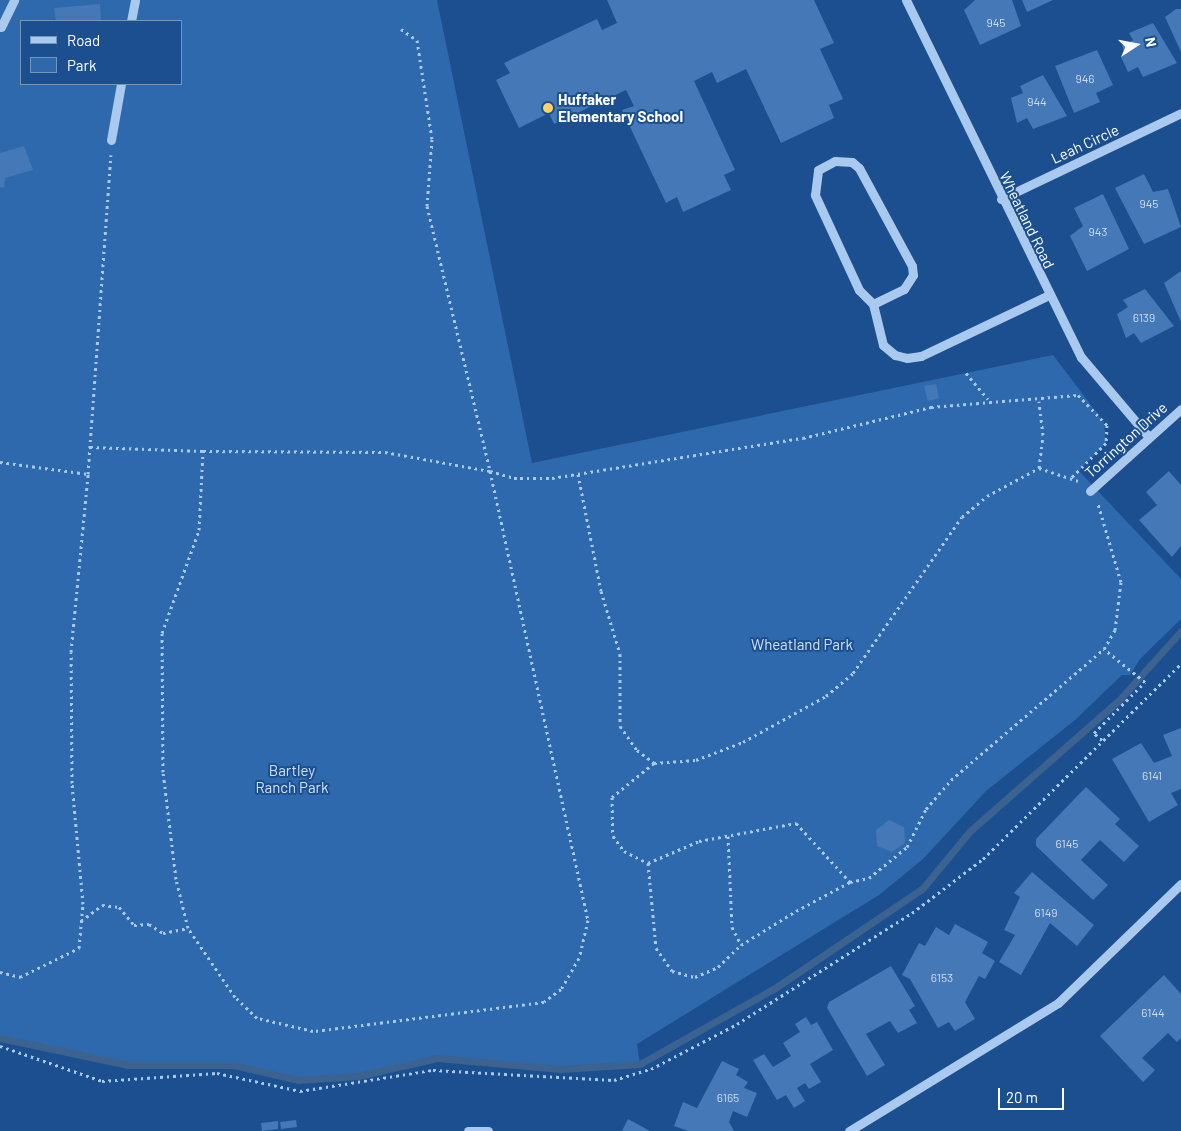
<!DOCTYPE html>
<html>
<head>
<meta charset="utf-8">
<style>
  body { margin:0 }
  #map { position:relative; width:1181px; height:1131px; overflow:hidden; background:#1b4f8f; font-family:Barlow,sans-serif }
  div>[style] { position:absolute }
  .green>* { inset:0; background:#2e69ad }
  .stream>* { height:7px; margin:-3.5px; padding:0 3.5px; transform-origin:3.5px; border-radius:3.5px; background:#3c6290 }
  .building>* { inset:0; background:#4478b7 }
  .path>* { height:3px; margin-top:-1.5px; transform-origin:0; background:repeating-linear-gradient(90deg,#a9c9ee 0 2.5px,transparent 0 6.5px) }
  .minor>* { height:9px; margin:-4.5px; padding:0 4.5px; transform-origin:4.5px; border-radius:4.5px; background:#a9c9ee }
  .dots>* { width:14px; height:14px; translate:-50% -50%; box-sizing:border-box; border:2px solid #1b4f8f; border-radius:50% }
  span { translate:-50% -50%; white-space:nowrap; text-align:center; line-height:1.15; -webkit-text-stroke:4px #1b4f8f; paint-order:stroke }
  .number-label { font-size:12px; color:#d0dded }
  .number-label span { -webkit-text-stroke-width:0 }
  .poi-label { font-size:15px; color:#fff; font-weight:700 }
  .left { translate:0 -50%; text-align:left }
  .street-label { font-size:15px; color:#fff }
  .park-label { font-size:15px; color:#cfe3fa }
  .legend { position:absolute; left:20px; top:20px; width:162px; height:65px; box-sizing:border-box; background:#1b4f8f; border:1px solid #7695bc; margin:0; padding:6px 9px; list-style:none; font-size:15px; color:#fff }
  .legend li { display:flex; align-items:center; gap:10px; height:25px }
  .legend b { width:25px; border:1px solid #7695bc }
  .north { position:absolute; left:1111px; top:20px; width:50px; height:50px; -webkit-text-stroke:4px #1b4f8f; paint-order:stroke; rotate:79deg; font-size:14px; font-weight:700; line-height:20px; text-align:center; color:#fff }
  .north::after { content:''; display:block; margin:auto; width:18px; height:22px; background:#fff; clip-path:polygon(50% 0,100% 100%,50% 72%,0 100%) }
  .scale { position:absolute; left:998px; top:1088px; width:66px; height:22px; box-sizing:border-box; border:2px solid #fff; border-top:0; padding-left:6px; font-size:15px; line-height:18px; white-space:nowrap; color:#fff; -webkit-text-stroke:4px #1b4f8f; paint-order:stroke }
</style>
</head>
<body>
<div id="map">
  <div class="green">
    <i style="clip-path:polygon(evenodd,0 0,437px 0,532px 463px,1053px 355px,1104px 422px,1106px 443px,1079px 471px,1181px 579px,1181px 619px,1140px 659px,1130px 675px,1122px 675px,1075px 720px,986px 791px,923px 859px,879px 895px,637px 1044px,640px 1064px,561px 1069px,437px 1058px,358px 1076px,298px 1080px,233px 1065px,128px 1065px,0 1038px,0 0,21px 21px,181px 21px,181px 84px,21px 84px,21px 21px)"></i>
  </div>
  <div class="stream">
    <i style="left:0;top:1038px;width:131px;rotate:11.9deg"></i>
    <i style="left:128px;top:1065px;width:105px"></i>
    <i style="left:233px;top:1065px;width:67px;rotate:13deg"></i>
    <i style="left:298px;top:1080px;width:60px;rotate:-3.8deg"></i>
    <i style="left:358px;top:1076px;width:81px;rotate:-12.8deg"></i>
    <i style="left:437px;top:1058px;width:124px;rotate:5.1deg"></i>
    <i style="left:561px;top:1069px;width:79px;rotate:-3.6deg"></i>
    <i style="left:640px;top:1064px;width:155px;rotate:-29.4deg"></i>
    <i style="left:775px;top:988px;width:177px;rotate:-34deg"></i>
    <i style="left:922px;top:889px;width:75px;rotate:-50.4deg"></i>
    <i style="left:970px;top:831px;width:200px;rotate:-41.3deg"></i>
    <i style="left:1120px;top:699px;width:91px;rotate:-48.1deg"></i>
  </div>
  <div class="building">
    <i style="clip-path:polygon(607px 0,814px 0,834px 43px,820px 49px,843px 99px,829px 105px,834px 118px,781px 143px,746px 69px,717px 83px,712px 72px,694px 81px,735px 170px,724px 175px,731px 190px,683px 212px,677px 197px,666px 203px,622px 110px,634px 106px,626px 90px,554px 124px,549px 113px,519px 128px,496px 80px,510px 73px,504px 63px,597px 19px,602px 30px,617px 23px)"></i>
    <i style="clip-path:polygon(975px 0,1012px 0,1021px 26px,980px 45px,964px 10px)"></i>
    <i style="clip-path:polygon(1022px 0,1053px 0,1027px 12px)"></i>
    <i style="clip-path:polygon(100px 4px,101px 21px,56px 21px,54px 8px)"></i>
    <i style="clip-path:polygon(1176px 9px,1181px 9px,1181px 52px,1165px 17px)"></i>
    <i style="clip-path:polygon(1153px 23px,1177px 63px,1143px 77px,1138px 67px,1128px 72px,1121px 57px,1125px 54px,1122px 46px,1133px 40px,1129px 33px)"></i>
    <i style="clip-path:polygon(1097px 50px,1113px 85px,1096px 93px,1100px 102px,1074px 113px,1055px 66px)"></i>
    <i style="clip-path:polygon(1043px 75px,1067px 116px,1033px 129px,1027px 118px,1017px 123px,1011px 98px,1023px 93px,1020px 86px)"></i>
    <i style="clip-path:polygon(24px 146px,33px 170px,5px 178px,4px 188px,0 187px,0 153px)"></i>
    <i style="clip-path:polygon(1144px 174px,1153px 192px,1168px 189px,1181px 227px,1144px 244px,1115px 188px)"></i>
    <i style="clip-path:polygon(1103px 194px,1129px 249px,1087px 271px,1070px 236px,1083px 226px,1074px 208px)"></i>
    <i style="clip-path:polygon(1181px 271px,1181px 322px,1164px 283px)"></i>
    <i style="clip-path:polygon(1145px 289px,1174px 326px,1141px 343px,1134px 333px,1126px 338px,1117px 314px,1128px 307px,1123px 300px)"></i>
    <i style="clip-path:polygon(936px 384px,939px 398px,928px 401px,924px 386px)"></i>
    <i style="clip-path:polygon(1169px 471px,1181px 485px,1181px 546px,1172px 557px,1139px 520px,1157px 505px,1146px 492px)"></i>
    <i style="clip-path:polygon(1181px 728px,1181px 789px,1171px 793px,1178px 805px,1149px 822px,1112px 759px,1141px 743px,1154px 763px,1172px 756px,1163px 735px)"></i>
    <i style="clip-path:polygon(1086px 787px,1120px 819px,1115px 824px,1139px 846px,1124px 862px,1100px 840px,1081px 860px,1108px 885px,1093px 900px,1036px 846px,1036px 839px)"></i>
    <i style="clip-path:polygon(889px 820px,904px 827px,905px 843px,892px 852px,877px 846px,876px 830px)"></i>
    <i style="clip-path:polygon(1032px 872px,1094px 925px,1077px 946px,1050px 923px,1021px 975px,999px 962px,1015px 935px,1004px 930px,1020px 897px,1014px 893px)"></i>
    <i style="clip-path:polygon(955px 924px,988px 942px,982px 953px,995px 961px,985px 979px,979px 976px,965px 1002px,975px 1019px,955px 1031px,949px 1022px,938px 1028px,910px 979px,902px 975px,919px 943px,925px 946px,936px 927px,949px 935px)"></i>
    <i style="clip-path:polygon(891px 966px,915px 1006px,909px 1010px,917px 1023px,898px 1033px,890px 1021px,866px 1034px,885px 1065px,867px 1076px,827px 1008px,829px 1002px)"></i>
    <i style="clip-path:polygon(1164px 975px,1181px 994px,1181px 1038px,1177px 1042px,1168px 1033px,1142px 1058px,1155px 1070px,1143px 1082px,1100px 1036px)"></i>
    <i style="clip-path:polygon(806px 1017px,811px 1025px,817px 1022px,833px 1050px,810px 1064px,821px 1082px,809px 1089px,805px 1083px,797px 1088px,805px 1101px,794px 1108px,786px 1095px,777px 1100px,753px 1060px,764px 1054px,773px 1067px,791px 1056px,783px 1043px,800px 1032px,795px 1024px)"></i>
    <i style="clip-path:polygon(722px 1061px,739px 1069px,736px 1075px,748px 1082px,744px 1088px,757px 1093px,747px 1117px,733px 1111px,729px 1122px,734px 1131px,688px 1131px,674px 1126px,683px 1102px,697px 1108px)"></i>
    <i style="clip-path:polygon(628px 1119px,650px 1131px,622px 1131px)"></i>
    <i style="clip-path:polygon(296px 1120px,297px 1127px,281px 1129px,280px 1122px)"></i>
    <i style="clip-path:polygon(278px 1121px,278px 1129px,262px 1131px,261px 1123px)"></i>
  </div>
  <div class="path">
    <i style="left:401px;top:29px;width:19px;rotate:35deg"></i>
    <i style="left:417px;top:40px;width:100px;rotate:81.4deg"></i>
    <i style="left:432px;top:139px;width:67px;rotate:94.3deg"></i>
    <i style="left:427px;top:206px;width:272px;rotate:76.6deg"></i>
    <i style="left:490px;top:471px;width:460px;rotate:77.7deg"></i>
    <i style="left:588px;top:920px;width:39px;rotate:103deg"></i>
    <i style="left:579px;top:958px;width:36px;rotate:120deg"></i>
    <i style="left:561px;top:989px;width:21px;rotate:143deg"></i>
    <i style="left:544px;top:1002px;width:233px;rotate:172.8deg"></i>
    <i style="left:313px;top:1031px;width:57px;rotate:-166.9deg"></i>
    <i style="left:257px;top:1018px;width:30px;rotate:-136deg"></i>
    <i style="left:235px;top:997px;width:83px;rotate:-124.3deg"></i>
    <i style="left:188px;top:928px;width:50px;rotate:-103.8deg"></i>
    <i style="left:176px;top:879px;width:108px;rotate:-96.9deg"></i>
    <i style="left:163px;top:772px;width:139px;rotate:-90.4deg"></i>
    <i style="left:162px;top:633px;width:109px;rotate:-70.2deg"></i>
    <i style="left:199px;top:530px;width:79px;rotate:-87.1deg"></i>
    <i style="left:203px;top:451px;width:182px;rotate:0.3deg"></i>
    <i style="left:385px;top:452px;width:107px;rotate:10.3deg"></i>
    <i style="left:490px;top:471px;width:25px;rotate:16deg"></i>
    <i style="left:514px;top:478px;width:38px"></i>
    <i style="left:552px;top:478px;width:254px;rotate:-9.1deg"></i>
    <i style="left:803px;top:438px;width:132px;rotate:-13.6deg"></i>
    <i style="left:931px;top:407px;width:147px;rotate:-4.7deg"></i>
    <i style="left:1078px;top:395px;width:42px;rotate:46deg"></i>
    <i style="left:1107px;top:425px;width:18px;rotate:93deg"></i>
    <i style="left:1106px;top:443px;width:49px;rotate:135deg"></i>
    <i style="left:966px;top:373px;width:34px;rotate:50deg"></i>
    <i style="left:90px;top:447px;width:113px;rotate:2deg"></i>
    <i style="left:0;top:462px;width:89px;rotate:7.8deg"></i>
    <i style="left:88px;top:474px;width:320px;rotate:-85.9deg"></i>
    <i style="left:1039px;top:468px;width:41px;rotate:18.4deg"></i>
    <i style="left:578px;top:474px;width:119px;rotate:78.9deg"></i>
    <i style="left:601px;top:591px;width:66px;rotate:73.2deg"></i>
    <i style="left:620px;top:654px;width:72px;rotate:90deg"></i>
    <i style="left:620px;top:726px;width:29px;rotate:55deg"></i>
    <i style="left:637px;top:750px;width:21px;rotate:37deg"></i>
    <i style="left:654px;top:763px;width:42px;rotate:-4.1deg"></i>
    <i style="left:696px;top:760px;width:50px;rotate:-21deg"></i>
    <i style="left:743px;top:742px;width:95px;rotate:-29deg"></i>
    <i style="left:826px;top:696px;width:35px;rotate:-40deg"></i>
    <i style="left:853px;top:673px;width:190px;rotate:-55.1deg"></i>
    <i style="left:962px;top:517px;width:33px;rotate:-40deg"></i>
    <i style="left:987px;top:496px;width:59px;rotate:-28.3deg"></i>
    <i style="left:1039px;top:468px;width:33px;rotate:-83deg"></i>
    <i style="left:1043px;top:435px;width:34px;rotate:-97deg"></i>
    <i style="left:1102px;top:740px;width:11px;rotate:-139deg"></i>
    <i style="left:1094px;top:733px;width:72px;rotate:-45deg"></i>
    <i style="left:1145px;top:682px;width:53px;rotate:-141.2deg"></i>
    <i style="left:654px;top:763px;width:54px;rotate:141deg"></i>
    <i style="left:612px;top:797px;width:39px;rotate:89deg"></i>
    <i style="left:613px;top:836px;width:19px;rotate:54deg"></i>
    <i style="left:624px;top:851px;width:27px;rotate:27deg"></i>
    <i style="left:648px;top:863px;width:85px;rotate:84.6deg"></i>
    <i style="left:656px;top:948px;width:28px;rotate:55deg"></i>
    <i style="left:672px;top:971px;width:24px;rotate:15deg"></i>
    <i style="left:695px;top:977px;width:25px;rotate:-23deg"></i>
    <i style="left:718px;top:967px;width:32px;rotate:-44deg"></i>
    <i style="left:741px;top:945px;width:65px;rotate:-31.7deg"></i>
    <i style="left:796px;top:911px;width:61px;rotate:-28.2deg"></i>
    <i style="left:850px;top:882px;width:19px;rotate:-12deg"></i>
    <i style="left:869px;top:878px;width:49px;rotate:-39.2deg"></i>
    <i style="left:907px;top:847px;width:42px;rotate:-63.4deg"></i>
    <i style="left:926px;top:809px;width:38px;rotate:-49deg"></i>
    <i style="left:951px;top:780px;width:201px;rotate:-40.6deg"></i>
    <i style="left:1104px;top:649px;width:22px;rotate:-60deg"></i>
    <i style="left:1115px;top:630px;width:48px;rotate:-82.9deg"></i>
    <i style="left:1121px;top:582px;width:81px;rotate:-106.4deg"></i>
    <i style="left:728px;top:836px;width:91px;rotate:87.5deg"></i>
    <i style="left:732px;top:927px;width:20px;rotate:63deg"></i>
    <i style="left:648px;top:863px;width:56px;rotate:-23.3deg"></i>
    <i style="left:699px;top:841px;width:99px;rotate:-10.5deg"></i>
    <i style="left:796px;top:823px;width:80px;rotate:47.5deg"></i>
    <i style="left:81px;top:921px;width:26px;rotate:-37deg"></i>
    <i style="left:102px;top:905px;width:17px;rotate:7deg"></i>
    <i style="left:119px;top:907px;width:23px;rotate:50deg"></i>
    <i style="left:134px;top:925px;width:15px;rotate:-4deg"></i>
    <i style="left:149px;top:924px;width:17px;rotate:33deg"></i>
    <i style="left:163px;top:933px;width:25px;rotate:-11deg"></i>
    <i style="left:0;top:972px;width:21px;rotate:14deg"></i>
    <i style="left:20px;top:977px;width:66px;rotate:-26.2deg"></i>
    <i style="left:79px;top:948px;width:44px;rotate:-84.8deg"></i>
    <i style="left:83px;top:904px;width:121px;rotate:-95.2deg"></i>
    <i style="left:72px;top:783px;width:131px;rotate:-90.4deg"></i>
    <i style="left:71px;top:652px;width:179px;rotate:-84.5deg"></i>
    <i style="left:0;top:1046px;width:108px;rotate:18.9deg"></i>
    <i style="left:102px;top:1081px;width:115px;rotate:-4deg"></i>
    <i style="left:217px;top:1073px;width:85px;rotate:12.2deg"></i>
    <i style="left:300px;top:1091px;width:135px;rotate:-9deg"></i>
    <i style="left:433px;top:1070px;width:181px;rotate:3.2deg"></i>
    <i style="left:614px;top:1080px;width:39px;rotate:-17deg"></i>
    <i style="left:651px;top:1069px;width:97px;rotate:-27.6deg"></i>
    <i style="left:737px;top:1024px;width:207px;rotate:-32.4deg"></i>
    <i style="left:912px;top:913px;width:89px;rotate:-37.3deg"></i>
    <i style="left:983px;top:859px;width:278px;rotate:-44.6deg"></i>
  </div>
  <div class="minor">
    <i style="left:906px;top:0;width:398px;rotate:63.9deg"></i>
    <i style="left:1081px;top:357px;width:104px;rotate:49.7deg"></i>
    <i style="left:131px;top:21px;width:21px;rotate:-79deg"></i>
    <i style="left:1px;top:27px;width:30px;rotate:-64deg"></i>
    <i style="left:111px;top:140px;width:57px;rotate:-79.9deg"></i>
    <i style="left:835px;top:161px;width:17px;rotate:3deg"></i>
    <i style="left:852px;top:162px;width:9px;rotate:41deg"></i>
    <i style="left:859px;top:168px;width:111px;rotate:61.6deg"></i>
    <i style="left:912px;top:266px;width:9px;rotate:84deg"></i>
    <i style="left:913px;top:275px;width:17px;rotate:123deg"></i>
    <i style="left:904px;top:289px;width:34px;rotate:154deg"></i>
    <i style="left:873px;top:304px;width:20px;rotate:-135deg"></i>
    <i style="left:859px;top:290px;width:105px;rotate:-114.9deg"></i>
    <i style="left:815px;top:195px;width:25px;rotate:-83deg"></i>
    <i style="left:818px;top:170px;width:19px;rotate:-28deg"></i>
    <i style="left:1001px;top:199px;width:199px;rotate:-25.5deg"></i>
    <i style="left:873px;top:304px;width:42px;rotate:76.3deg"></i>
    <i style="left:883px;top:345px;width:16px;rotate:40deg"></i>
    <i style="left:895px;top:355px;width:12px;rotate:14deg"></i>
    <i style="left:907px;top:358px;width:14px;rotate:-8deg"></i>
    <i style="left:921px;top:356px;width:142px;rotate:-25.5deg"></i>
    <i style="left:1090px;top:491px;width:122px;rotate:-42deg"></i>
    <i style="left:468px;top:1131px;width:20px"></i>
    <i style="left:849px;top:1131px;width:245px;rotate:-31.5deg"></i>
    <i style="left:1058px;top:1003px;width:171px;rotate:-44.1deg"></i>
  </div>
  <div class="dots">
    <i style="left:548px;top:108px;background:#ffd166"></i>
  </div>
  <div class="number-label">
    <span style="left:996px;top:23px">945</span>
    <span style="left:1085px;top:79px">946</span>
    <span style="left:1037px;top:102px">944</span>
    <span style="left:1149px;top:204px">945</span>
    <span style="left:1098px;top:232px">943</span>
    <span style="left:1144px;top:318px">6139</span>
    <span style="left:1152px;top:776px">6141</span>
    <span style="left:1067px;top:844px">6145</span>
    <span style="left:1046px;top:913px">6149</span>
    <span style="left:942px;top:978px">6153</span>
    <span style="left:1153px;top:1013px">6144</span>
    <span style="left:728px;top:1098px">6165</span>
  </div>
  <div class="poi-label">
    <span class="left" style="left:558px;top:108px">Huffaker<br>Elementary School</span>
  </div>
  <div class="street-label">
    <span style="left:1085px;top:144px;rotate:-25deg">Leah Circle</span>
    <span style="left:1027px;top:220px;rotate:64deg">Wheatland Road</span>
    <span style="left:1126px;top:440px;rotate:-42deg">Torrington Drive</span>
  </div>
  <div class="park-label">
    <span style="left:802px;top:645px">Wheatland Park</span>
    <span style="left:292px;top:779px">Bartley<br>Ranch Park</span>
  </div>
  <ul class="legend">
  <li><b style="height:6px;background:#a9c9ee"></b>Road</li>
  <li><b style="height:14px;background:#2e69ad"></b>Park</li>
  </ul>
  <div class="north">N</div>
  <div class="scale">20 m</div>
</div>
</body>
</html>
